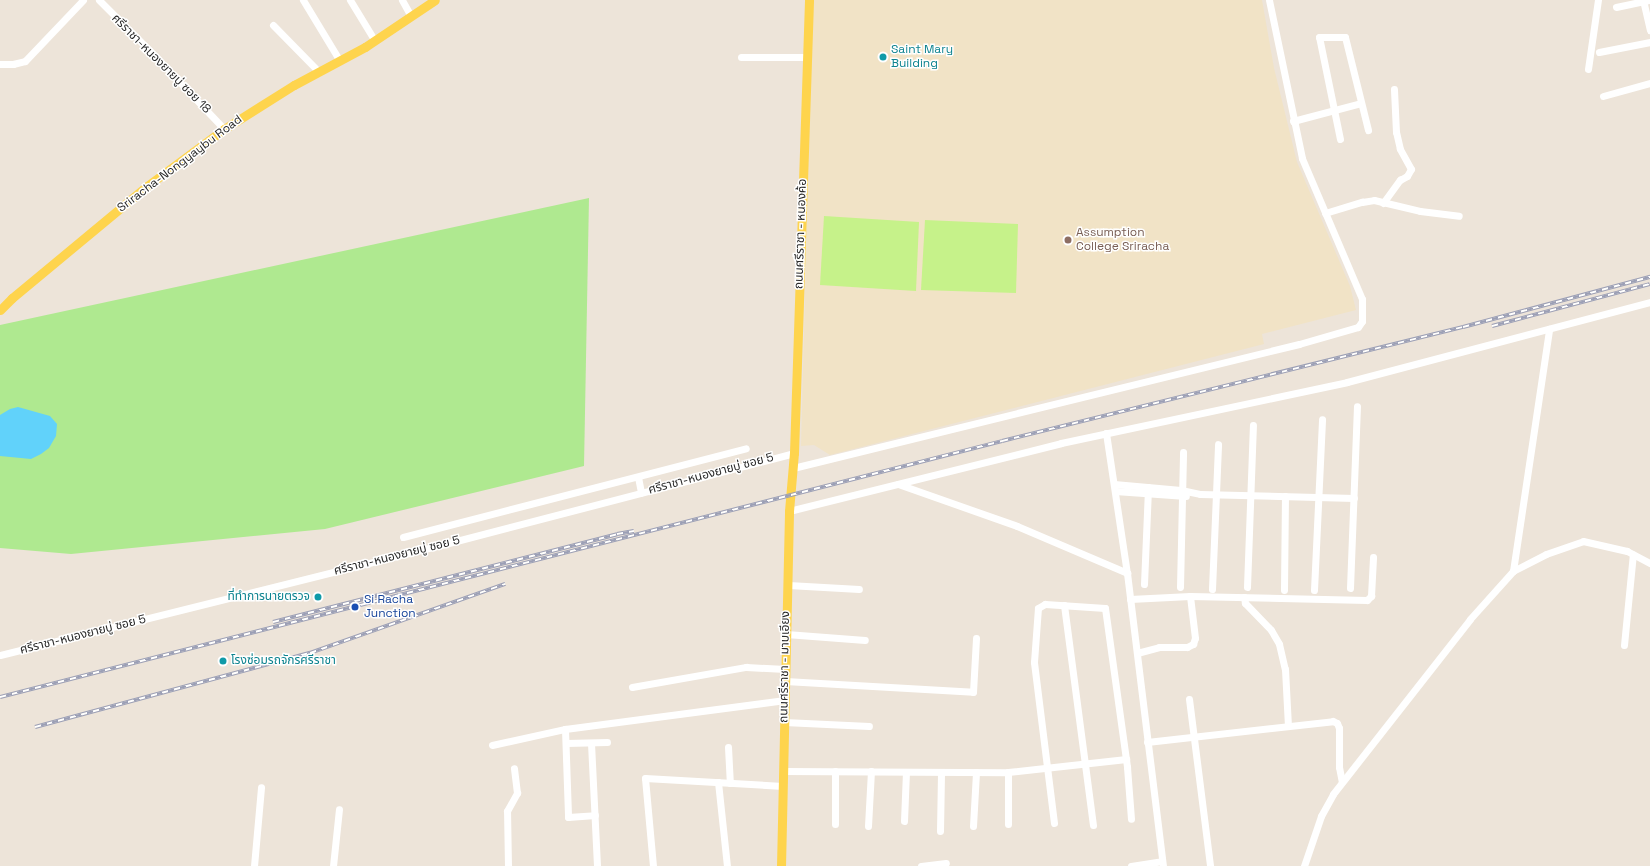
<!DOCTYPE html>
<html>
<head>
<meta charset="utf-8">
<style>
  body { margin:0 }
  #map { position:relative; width:1650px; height:866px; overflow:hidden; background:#ede4d9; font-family:"Space Grotesk","Noto Sans Thai",sans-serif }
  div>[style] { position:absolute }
  .education>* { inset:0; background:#f1e3c6 }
  .green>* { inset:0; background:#afe990 }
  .pitch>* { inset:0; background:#c6f28a }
  .water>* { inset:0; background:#61d2fa }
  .minor>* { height:7px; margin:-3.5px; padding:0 3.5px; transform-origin:3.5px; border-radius:3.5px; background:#fff }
  .major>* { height:9px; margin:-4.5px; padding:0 4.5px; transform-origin:4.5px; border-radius:4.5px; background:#fed44d }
  .rail>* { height:3.5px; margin-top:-1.75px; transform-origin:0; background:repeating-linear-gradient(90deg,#fff 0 6px,#9b9fb6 0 12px); box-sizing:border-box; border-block:1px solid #9b9fb6 }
  .dots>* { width:11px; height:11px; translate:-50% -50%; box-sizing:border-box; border:2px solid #fff; border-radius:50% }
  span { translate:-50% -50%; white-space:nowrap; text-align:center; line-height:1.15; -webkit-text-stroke:3px #fff; paint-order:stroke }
  .culture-label { font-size:12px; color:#0d838f }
  .left { translate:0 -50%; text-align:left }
  .right { translate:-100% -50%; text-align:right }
  .street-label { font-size:12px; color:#292929 }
  .education-label { font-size:12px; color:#785e54 }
  .transit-label { font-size:12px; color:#164399 }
</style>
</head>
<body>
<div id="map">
  <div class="education">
    <i style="clip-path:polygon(813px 0,1262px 0,1274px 68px,1297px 162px,1350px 286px,1356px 310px,1262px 334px,1264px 344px,830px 455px,814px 445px,801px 446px)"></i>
  </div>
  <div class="green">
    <i style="clip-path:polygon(589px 198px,584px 466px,325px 529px,71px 554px,0 548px,0 325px)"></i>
  </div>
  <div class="pitch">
    <i style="clip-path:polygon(824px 216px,919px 222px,916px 291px,820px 285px)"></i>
    <i style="clip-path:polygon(925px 220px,1018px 224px,1016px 293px,921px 290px)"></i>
  </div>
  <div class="water">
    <i style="clip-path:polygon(18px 407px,50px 416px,57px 424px,56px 436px,49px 448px,41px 454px,31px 459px,0 456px,0 415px,10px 409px)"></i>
  </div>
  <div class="minor">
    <i style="left:99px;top:0;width:81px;rotate:45deg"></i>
    <i style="left:156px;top:57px;width:99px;rotate:46.6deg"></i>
    <i style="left:303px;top:0;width:71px;rotate:58.8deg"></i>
    <i style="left:350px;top:0;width:48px;rotate:58.6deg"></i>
    <i style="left:402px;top:0;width:18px;rotate:61deg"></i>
    <i style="left:1643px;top:0;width:31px;rotate:77deg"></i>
    <i style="left:1616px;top:7px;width:34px;rotate:-12deg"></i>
    <i style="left:273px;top:25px;width:66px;rotate:45.6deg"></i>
    <i style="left:1599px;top:52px;width:52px;rotate:-11.1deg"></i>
    <i style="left:741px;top:57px;width:65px"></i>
    <i style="left:0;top:64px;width:13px"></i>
    <i style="left:13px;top:64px;width:12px;rotate:-14deg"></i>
    <i style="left:25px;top:61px;width:84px;rotate:-46.4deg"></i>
    <i style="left:1588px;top:69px;width:70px;rotate:-81.8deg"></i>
    <i style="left:1603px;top:96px;width:49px;rotate:-15.5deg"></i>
    <i style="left:1293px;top:121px;width:70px;rotate:-14.8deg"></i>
    <i style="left:1340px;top:139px;width:104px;rotate:-101.6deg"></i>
    <i style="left:1319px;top:37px;width:26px"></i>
    <i style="left:1345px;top:37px;width:96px;rotate:76.1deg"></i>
    <i style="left:1383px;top:203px;width:29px;rotate:-54deg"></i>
    <i style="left:1400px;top:180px;width:8px;rotate:-30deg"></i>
    <i style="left:1407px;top:176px;width:8px;rotate:-60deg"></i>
    <i style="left:1411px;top:169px;width:23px;rotate:-119deg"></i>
    <i style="left:1400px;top:149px;width:17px;rotate:-103deg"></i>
    <i style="left:1396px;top:132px;width:43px;rotate:-92.7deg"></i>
    <i style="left:1325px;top:213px;width:39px;rotate:-17deg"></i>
    <i style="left:1362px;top:202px;width:12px;rotate:-9deg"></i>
    <i style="left:1374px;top:200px;width:47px;rotate:13.4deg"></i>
    <i style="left:1420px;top:211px;width:39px;rotate:7deg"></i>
    <i style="left:1106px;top:433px;width:142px;rotate:81.5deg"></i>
    <i style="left:1127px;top:573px;width:295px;rotate:83deg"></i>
    <i style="left:793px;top:468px;width:521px;rotate:-13.77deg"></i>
    <i style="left:1299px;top:344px;width:61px;rotate:-16.1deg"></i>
    <i style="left:1358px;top:327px;width:7px;rotate:-56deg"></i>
    <i style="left:1362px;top:321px;width:22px;rotate:-90deg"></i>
    <i style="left:1362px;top:299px;width:153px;rotate:-113.1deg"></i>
    <i style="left:1302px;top:158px;width:161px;rotate:-101.8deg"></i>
    <i style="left:638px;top:477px;width:16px;rotate:79deg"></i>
    <i style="left:898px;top:484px;width:126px;rotate:19.4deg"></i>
    <i style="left:1017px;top:526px;width:120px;rotate:23.1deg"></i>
    <i style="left:1114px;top:484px;width:67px;rotate:5.1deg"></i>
    <i style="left:1181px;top:490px;width:19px;rotate:12deg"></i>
    <i style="left:1200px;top:494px;width:154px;rotate:1.5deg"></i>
    <i style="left:1115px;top:491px;width:71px;rotate:4deg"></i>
    <i style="left:789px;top:511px;width:280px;rotate:-14deg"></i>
    <i style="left:1061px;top:443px;width:292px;rotate:-12deg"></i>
    <i style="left:1347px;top:382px;width:313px;rotate:-14.8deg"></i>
    <i style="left:403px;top:537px;width:354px;rotate:-14.5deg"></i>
    <i style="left:1513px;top:571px;width:245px;rotate:-81.5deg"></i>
    <i style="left:1144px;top:584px;width:97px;rotate:-87.6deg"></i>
    <i style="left:788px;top:585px;width:71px;rotate:3.2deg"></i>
    <i style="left:1180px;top:587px;width:135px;rotate:-88.7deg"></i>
    <i style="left:1247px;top:587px;width:162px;rotate:-87.9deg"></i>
    <i style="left:1350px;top:588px;width:182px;rotate:-87.8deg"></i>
    <i style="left:1212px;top:589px;width:145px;rotate:-87.6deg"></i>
    <i style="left:1284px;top:590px;width:94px;rotate:-89.4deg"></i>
    <i style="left:1314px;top:590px;width:171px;rotate:-87.3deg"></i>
    <i style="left:1244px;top:597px;width:6px;rotate:81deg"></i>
    <i style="left:1245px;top:603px;width:37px;rotate:46deg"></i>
    <i style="left:1271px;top:630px;width:16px;rotate:60deg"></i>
    <i style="left:1279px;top:644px;width:26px;rotate:77deg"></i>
    <i style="left:1285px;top:669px;width:57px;rotate:87deg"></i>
    <i style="left:1130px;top:599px;width:60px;rotate:-2.9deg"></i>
    <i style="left:1190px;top:596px;width:177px;rotate:1.3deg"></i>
    <i style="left:1367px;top:600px;width:6px;rotate:-45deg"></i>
    <i style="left:1371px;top:596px;width:39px;rotate:-87deg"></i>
    <i style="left:1064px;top:605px;width:222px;rotate:82.5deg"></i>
    <i style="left:786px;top:634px;width:79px;rotate:4.3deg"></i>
    <i style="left:1624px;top:645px;width:91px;rotate:-84.4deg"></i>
    <i style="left:1137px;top:653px;width:23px;rotate:-15deg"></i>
    <i style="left:1159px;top:647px;width:28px"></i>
    <i style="left:1187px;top:647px;width:7px;rotate:-27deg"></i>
    <i style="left:1193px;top:644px;width:6px;rotate:-72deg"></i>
    <i style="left:1195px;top:638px;width:42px;rotate:-96.8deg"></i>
    <i style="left:0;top:655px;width:455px;rotate:-14deg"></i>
    <i style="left:441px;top:545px;width:365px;rotate:-14.6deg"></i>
    <i style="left:785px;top:681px;width:188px;rotate:3.3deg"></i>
    <i style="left:973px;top:692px;width:54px;rotate:-86.8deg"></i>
    <i style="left:632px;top:687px;width:116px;rotate:-10deg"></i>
    <i style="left:746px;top:667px;width:39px;rotate:3deg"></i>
    <i style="left:1189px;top:699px;width:168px;rotate:82.8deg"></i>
    <i style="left:784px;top:722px;width:85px;rotate:2.7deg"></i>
    <i style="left:565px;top:729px;width:88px;rotate:88deg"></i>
    <i style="left:568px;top:817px;width:27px;rotate:-4deg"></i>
    <i style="left:1147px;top:742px;width:187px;rotate:-6.4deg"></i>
    <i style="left:1333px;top:721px;width:4px;rotate:27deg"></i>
    <i style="left:1337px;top:723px;width:5px;rotate:68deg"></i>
    <i style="left:1339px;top:728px;width:39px;rotate:90deg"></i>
    <i style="left:1339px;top:767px;width:15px;rotate:79deg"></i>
    <i style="left:566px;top:743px;width:41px;rotate:-1.4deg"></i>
    <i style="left:591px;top:743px;width:123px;rotate:87.2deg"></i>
    <i style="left:492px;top:745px;width:75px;rotate:-12.4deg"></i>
    <i style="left:565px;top:729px;width:222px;rotate:-7.5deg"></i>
    <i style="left:728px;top:747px;width:36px;rotate:87deg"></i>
    <i style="left:783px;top:771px;width:225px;rotate:0.3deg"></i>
    <i style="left:1008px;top:772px;width:119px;rotate:-6.3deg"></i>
    <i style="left:835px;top:771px;width:53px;rotate:90deg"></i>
    <i style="left:1008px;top:772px;width:52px;rotate:90deg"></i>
    <i style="left:718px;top:782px;width:84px;rotate:83.9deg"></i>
    <i style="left:904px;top:821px;width:49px;rotate:-87.7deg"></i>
    <i style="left:1054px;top:823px;width:162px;rotate:-97.1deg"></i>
    <i style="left:1034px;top:662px;width:54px;rotate:-85.8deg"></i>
    <i style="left:1038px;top:608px;width:8px;rotate:-30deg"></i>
    <i style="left:1045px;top:604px;width:60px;rotate:3.8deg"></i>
    <i style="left:1105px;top:608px;width:161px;rotate:82.1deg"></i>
    <i style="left:1127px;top:767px;width:52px;rotate:85.6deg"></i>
    <i style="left:868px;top:826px;width:55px;rotate:-86.9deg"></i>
    <i style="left:973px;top:826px;width:54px;rotate:-86.8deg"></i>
    <i style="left:940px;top:831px;width:59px;rotate:-89deg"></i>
    <i style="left:254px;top:866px;width:79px;rotate:-84.9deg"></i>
    <i style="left:333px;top:866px;width:57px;rotate:-84deg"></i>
    <i style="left:508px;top:866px;width:55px;rotate:-91deg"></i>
    <i style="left:507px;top:811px;width:21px;rotate:-61deg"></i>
    <i style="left:517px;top:793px;width:25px;rotate:-97deg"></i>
    <i style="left:653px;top:866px;width:88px;rotate:-95.2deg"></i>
    <i style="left:645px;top:778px;width:138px;rotate:3.3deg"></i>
    <i style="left:921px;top:866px;width:25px;rotate:-7deg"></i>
    <i style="left:1131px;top:866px;width:31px;rotate:-9deg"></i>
    <i style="left:1304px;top:866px;width:53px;rotate:-71.2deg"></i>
    <i style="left:1321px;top:816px;width:25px;rotate:-61deg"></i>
    <i style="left:1333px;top:794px;width:222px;rotate:-51.9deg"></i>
    <i style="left:1470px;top:619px;width:64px;rotate:-48.1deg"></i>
    <i style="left:1513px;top:571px;width:37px;rotate:-27deg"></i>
    <i style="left:1546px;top:554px;width:39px;rotate:-19deg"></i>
    <i style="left:1583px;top:541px;width:45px;rotate:12.8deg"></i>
    <i style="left:1627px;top:551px;width:26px;rotate:28deg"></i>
  </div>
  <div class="major">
    <i style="left:0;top:310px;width:17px;rotate:-45deg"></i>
    <i style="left:12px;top:298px;width:175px;rotate:-39.7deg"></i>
    <i style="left:147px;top:186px;width:96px;rotate:-36.5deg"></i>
    <i style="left:224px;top:129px;width:83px;rotate:-32.2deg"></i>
    <i style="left:294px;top:85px;width:81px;rotate:-28.2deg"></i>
    <i style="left:365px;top:47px;width:84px;rotate:-33.9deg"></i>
    <i style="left:781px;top:866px;width:355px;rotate:-88.7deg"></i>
    <i style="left:789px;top:511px;width:58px;rotate:-85.1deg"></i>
    <i style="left:794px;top:453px;width:453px;rotate:-88.1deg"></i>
  </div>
  <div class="rail">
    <i style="left:1492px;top:326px;width:163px;rotate:-14.9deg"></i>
    <i style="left:273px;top:622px;width:355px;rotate:-14.3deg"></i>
    <i style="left:617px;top:534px;width:17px;rotate:-10deg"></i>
    <i style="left:0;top:697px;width:1034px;rotate:-14.33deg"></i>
    <i style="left:1002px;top:441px;width:475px;rotate:-13.9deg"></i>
    <i style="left:1463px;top:327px;width:194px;rotate:-15deg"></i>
    <i style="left:35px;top:727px;width:285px;rotate:-15.1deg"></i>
    <i style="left:310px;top:653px;width:207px;rotate:-19.5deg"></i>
  </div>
  <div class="dots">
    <i style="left:883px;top:57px;background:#0f9aa8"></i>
    <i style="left:1068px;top:240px;background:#8d6e63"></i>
    <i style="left:318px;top:597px;background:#0f9aa8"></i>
    <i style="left:355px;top:607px;background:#1a4fb4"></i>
    <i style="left:223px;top:661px;background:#0f9aa8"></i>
  </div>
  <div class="culture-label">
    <span class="left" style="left:891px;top:57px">Saint Mary<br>Building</span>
    <span class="right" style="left:310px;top:597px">ที่ทำการนายตรวจ</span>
    <span class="left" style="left:231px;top:661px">โรงซ่อมรถจักรศรีราชา</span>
  </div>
  <div class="street-label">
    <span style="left:161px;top:64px;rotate:45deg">ศรีราชา-หนองยายบู่ ซอย 18</span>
    <span style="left:180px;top:164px;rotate:-37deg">Sriracha-Nongyaybu Road</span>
    <span style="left:801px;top:234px;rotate:-88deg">ถนนศรีราชา - หนองค้อ</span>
    <span style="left:711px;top:474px;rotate:-15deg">ศรีราชา-หนองยายบู่ ซอย 5</span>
    <span style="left:397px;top:556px;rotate:-14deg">ศรีราชา-หนองยายบู่ ซอย 5</span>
    <span style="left:83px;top:635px;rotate:-14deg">ศรีราชา-หนองยายบู่ ซอย 5</span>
    <span style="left:785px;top:667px;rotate:-89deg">ถนนศรีราชา - มาบเอียง</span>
  </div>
  <div class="education-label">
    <span class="left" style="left:1076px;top:240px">Assumption<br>College Sriracha</span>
  </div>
  <div class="transit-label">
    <span class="left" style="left:364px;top:607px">Si Racha<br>Junction</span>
  </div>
</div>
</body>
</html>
